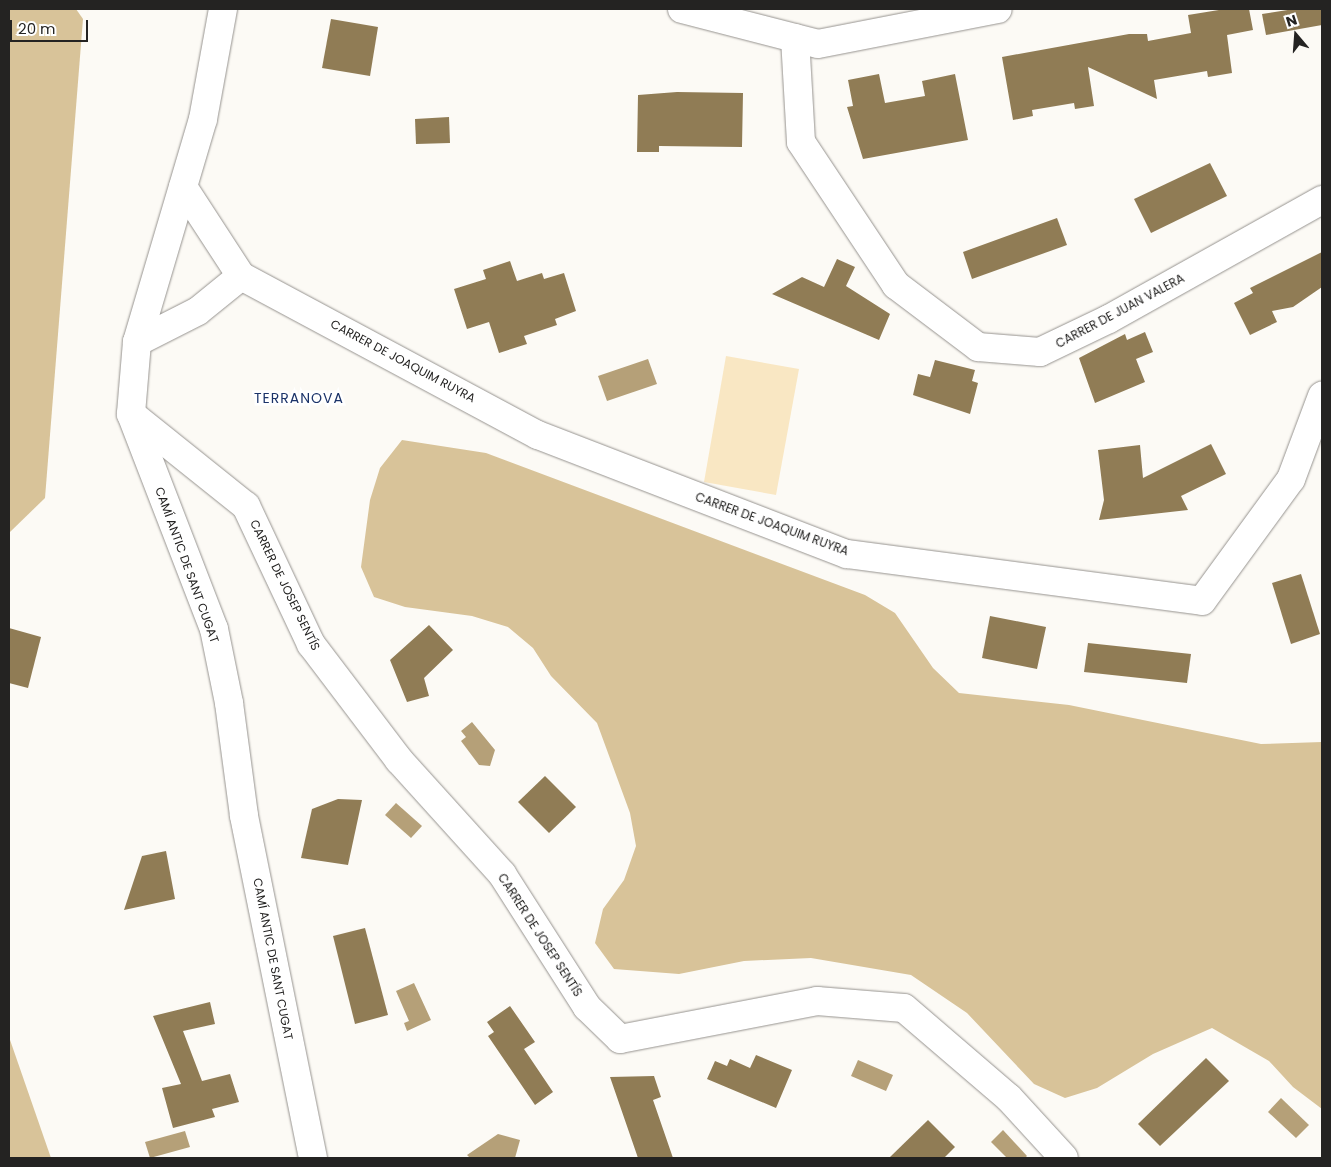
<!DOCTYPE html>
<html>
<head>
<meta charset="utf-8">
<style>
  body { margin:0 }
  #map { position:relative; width:1331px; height:1167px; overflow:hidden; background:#fcfaf5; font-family:Poppins,sans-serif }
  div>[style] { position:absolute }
  .green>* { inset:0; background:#f9e7c3 }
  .forest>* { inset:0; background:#d8c399 }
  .water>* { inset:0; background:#b5a078 }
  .building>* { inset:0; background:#907c55 }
  .roads { filter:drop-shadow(0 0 1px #96938f) drop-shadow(0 0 1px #96938f) }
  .street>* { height:28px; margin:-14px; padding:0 14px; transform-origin:14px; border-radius:14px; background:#fff }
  span { translate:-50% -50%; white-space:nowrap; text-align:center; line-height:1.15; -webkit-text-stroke:5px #fff; paint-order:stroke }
  .street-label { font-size:12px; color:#242322 }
  .neighbourhood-label { font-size:14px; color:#1b3369; letter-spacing:1px }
  .frame { position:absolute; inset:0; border:10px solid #242322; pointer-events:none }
  .north { position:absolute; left:1271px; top:10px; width:50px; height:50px; -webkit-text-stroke:4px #fff; paint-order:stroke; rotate:342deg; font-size:14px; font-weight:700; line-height:20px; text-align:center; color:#242322 }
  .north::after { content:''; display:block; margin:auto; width:18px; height:22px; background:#242322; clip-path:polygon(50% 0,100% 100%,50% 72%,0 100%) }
  .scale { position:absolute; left:10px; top:20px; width:78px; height:22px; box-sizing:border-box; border:2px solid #242322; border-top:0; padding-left:6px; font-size:15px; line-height:18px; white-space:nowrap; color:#242322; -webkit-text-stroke:4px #fff; paint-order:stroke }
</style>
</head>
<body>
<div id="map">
  <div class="green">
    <i style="clip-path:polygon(726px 356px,799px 369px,776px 495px,704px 482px)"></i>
  </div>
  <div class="forest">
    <i style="clip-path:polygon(9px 9px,76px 9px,83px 19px,45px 498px,9px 533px)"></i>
    <i style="clip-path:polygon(402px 440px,486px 453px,865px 595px,895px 613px,933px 668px,959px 693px,1069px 705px,1261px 744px,1322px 742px,1322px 1109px,1293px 1087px,1269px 1061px,1212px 1028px,1153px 1054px,1097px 1088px,1065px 1098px,1034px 1084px,967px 1013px,911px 975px,811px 958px,744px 961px,679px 974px,614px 969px,595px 943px,603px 909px,624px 880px,636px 846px,630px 813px,597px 723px,551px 676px,533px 648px,508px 627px,472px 616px,405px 607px,374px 597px,361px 567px,370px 500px,380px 468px)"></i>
    <i style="clip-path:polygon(9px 1037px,51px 1158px,9px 1158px)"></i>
  </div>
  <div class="water">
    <i style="clip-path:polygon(648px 359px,657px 384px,607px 401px,598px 376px)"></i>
    <i style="clip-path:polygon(472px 722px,495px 750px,490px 766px,479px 765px,461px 741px,466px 737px,461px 731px)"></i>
    <i style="clip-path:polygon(396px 803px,422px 826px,411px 838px,385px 815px)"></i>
    <i style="clip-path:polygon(414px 983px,431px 1020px,407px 1031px,404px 1023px,409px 1021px,396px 991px)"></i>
    <i style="clip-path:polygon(858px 1060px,893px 1075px,886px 1091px,851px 1076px)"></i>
    <i style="clip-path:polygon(1281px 1098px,1309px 1125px,1296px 1138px,1268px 1112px)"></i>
    <i style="clip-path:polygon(1003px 1130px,1027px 1156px,1025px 1158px,1007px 1158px,991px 1142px)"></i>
    <i style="clip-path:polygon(185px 1131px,190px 1147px,150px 1158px,145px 1142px)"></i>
    <i style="clip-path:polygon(498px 1134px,520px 1140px,515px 1158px,470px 1158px,467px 1155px)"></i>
  </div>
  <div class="building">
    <i style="clip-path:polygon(1225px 9px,1249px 9px,1253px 30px,1227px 35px,1232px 73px,1208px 77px,1207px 71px,1154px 80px,1157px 99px,1088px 67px,1094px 106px,1075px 109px,1074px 103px,1032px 110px,1033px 116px,1013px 120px,1002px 57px,1129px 34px,1147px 34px,1148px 41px,1191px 33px,1188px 15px)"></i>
    <i style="clip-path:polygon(1294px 9px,1322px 9px,1322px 25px,1266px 35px,1262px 14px)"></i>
    <i style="clip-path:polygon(331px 19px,378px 27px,370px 76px,322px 68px)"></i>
    <i style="clip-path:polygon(879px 74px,885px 103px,925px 96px,922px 81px,955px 74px,968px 140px,863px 159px,847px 107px,853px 106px,848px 80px)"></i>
    <i style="clip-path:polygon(677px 92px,743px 93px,742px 147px,659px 146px,659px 152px,637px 152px,638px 95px)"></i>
    <i style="clip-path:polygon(449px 117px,450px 143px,416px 144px,415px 119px)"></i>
    <i style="clip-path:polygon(1210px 163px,1227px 196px,1151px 233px,1134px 199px)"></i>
    <i style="clip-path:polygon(1057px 218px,1067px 245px,972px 279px,963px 252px)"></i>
    <i style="clip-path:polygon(1322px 252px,1322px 287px,1293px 307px,1272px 311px,1277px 322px,1250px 335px,1234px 303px,1253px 293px,1250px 288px)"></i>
    <i style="clip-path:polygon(837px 259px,855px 267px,846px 286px,890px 314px,879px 340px,772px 294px,802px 277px,824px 287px)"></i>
    <i style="clip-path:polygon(510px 261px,517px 281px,542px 273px,544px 279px,564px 273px,576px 311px,555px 319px,557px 325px,524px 336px,527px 344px,499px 353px,489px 322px,467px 329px,454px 289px,486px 279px,483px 270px)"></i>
    <i style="clip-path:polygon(1145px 332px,1153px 352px,1136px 359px,1145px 382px,1095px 403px,1079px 358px,1125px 334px,1127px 340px)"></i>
    <i style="clip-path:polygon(935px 360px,975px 370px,972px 381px,978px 383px,970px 414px,913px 395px,918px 374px,930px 377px)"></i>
    <i style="clip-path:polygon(1211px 444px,1226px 474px,1181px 496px,1188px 510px,1099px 520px,1104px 500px,1098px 450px,1140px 445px,1143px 478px)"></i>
    <i style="clip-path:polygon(1301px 574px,1320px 634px,1291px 644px,1272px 583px)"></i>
    <i style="clip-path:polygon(990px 616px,1046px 627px,1037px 669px,982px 658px)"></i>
    <i style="clip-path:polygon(429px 625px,453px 650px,424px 678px,429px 696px,407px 702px,390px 660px)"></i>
    <i style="clip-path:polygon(9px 628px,41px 637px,28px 688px,9px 683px)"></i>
    <i style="clip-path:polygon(1088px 643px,1191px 654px,1187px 683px,1084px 672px)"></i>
    <i style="clip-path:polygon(545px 776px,576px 807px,549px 833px,518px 802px)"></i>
    <i style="clip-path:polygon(338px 799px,362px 800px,348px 865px,301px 858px,312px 809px)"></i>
    <i style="clip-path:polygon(166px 851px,175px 899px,124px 910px,142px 856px)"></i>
    <i style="clip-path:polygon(365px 928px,388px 1015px,355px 1024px,333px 936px)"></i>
    <i style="clip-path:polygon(210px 1002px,215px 1024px,183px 1031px,202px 1081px,230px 1074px,239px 1102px,212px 1109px,215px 1117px,173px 1128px,162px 1088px,181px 1084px,153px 1016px)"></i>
    <i style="clip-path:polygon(510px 1006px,535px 1042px,524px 1049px,553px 1092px,535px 1105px,488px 1036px,494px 1032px,487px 1022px)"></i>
    <i style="clip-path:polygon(756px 1055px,792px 1070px,776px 1108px,707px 1079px,715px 1061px,727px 1066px,730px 1059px,750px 1068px)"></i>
    <i style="clip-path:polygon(1206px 1058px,1229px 1081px,1160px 1146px,1138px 1124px)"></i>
    <i style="clip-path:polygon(654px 1076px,661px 1097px,653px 1100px,673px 1158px,638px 1158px,610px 1077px)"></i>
    <i style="clip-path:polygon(928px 1120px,955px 1147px,944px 1158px,889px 1158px)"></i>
  </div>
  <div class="roads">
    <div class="street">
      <i style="left:223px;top:9px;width:112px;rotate:100.3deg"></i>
      <i style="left:203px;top:119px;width:233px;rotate:106.5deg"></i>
      <i style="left:137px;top:342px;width:72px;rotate:94.8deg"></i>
      <i style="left:131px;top:414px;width:230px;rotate:68.9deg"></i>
      <i style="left:214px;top:629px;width:76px;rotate:78.5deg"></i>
      <i style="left:229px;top:703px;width:114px;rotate:82.4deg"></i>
      <i style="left:244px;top:816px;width:349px;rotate:78.6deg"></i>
      <i style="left:682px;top:9px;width:140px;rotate:14.4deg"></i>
      <i style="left:818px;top:44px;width:183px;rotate:-11deg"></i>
      <i style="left:795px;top:38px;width:104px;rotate:86.7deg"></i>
      <i style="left:801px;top:142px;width:172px;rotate:56.4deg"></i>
      <i style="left:896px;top:285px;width:103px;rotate:37.1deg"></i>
      <i style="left:978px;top:347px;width:62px;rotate:4.6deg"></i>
      <i style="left:1040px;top:352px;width:76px;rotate:-25.6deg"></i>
      <i style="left:1109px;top:319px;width:244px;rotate:-29.2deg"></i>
      <i style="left:183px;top:187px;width:106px;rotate:56.9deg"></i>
      <i style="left:241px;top:276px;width:337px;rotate:28.2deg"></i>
      <i style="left:538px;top:435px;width:331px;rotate:21.1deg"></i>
      <i style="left:847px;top:554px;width:358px;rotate:7.5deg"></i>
      <i style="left:1202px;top:601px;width:151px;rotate:-53.9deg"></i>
      <i style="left:1291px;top:479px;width:89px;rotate:-69.5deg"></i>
      <i style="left:137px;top:342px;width:68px;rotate:-26.9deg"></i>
      <i style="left:198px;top:311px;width:55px;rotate:-39.1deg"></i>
      <i style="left:131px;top:414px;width:147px;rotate:38.7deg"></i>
      <i style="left:246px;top:506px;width:153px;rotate:64.8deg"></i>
      <i style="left:311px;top:644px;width:146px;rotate:52.8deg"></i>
      <i style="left:399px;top:760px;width:154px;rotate:47.9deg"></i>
      <i style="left:502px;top:874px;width:158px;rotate:57.4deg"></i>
      <i style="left:587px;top:1007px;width:46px;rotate:44.1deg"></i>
      <i style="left:620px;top:1039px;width:201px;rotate:-10.9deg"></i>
      <i style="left:817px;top:1001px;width:87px;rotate:4.6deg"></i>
      <i style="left:904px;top:1008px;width:138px;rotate:40.6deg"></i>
      <i style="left:1009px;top:1098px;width:81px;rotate:47.5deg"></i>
    </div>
  </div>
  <div class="street-label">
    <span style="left:1120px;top:311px;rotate:-28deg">CARRER DE JUAN VALERA</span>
    <span style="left:403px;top:361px;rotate:28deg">CARRER DE JOAQUIM RUYRA</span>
    <span style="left:772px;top:524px;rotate:20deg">CARRER DE JOAQUIM RUYRA</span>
    <span style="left:187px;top:565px;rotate:70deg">CAMÍ ANTIC DE SANT CUGAT</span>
    <span style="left:285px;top:585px;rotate:64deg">CARRER DE JOSEP SENTÍS</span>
    <span style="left:540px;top:935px;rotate:57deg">CARRER DE JOSEP SENTÍS</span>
    <span style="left:273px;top:959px;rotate:79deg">CAMÍ ANTIC DE SANT CUGAT</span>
  </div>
  <div class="neighbourhood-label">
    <span style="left:299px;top:398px">TERRANOVA</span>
  </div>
  <div class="frame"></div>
  <div class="north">N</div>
  <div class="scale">20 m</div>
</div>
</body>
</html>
